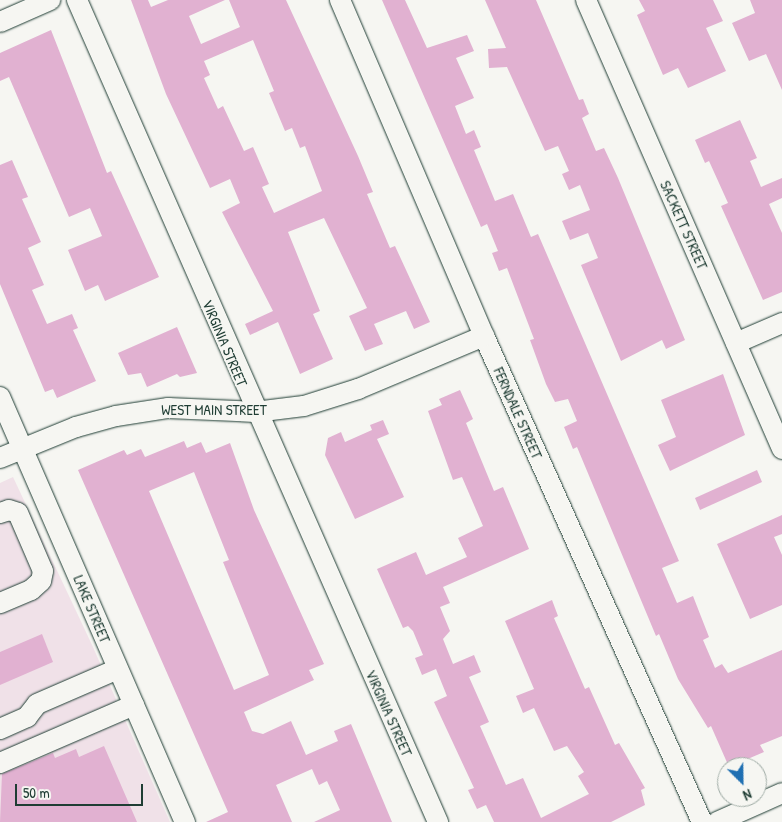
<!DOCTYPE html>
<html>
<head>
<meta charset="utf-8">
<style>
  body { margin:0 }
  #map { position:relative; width:782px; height:822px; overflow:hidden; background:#f6f6f2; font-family:"Patrick Hand",sans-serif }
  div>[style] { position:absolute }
  .built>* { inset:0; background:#f0e1e8 }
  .building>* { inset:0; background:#e1b1d1 }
  .roads { filter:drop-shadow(0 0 1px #1f3d34) drop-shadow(0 0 1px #1f3d34) }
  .minor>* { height:20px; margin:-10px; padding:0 10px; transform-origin:10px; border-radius:10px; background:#f6f6f2 }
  span { translate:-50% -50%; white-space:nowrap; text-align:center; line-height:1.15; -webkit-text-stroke:4px #f6f6f2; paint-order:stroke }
  .street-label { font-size:15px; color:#1f3d34 }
  .north { position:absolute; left:717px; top:757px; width:50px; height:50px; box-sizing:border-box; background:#f6f6f2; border:1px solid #a0aca6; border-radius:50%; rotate:157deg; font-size:14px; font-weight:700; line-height:20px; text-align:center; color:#1f3d34 }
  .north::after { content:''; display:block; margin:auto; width:18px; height:22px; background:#1f6fb2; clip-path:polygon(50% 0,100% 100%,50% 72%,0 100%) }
  .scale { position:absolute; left:15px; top:784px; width:128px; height:22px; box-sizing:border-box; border:2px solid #1f3d34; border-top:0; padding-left:6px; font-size:15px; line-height:18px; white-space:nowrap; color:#1f3d34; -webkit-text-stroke:4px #f6f6f2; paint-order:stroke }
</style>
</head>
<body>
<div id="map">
  <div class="built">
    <i style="clip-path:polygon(13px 477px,93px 647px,170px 822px,0 822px,0 483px)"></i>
  </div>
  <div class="building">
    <i style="clip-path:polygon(evenodd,131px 0,148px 0,151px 7px,168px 0,225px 0,189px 16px,201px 44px,240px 27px,229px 0,286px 0,358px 156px,373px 192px,367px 194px,390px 248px,395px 246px,430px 322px,414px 329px,406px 311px,374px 324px,383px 344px,365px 351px,349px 316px,367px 308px,324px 218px,288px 232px,320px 311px,313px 314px,333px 359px,300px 374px,278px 322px,250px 335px,245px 324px,273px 311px,222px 212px,240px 203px,230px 179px,210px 188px,166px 94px,131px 0,253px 40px,274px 91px,269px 93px,285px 131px,292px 128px,300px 148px,305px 146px,322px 191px,274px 213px,262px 187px,269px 184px,253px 147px,244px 151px,223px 106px,218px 109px,204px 78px,210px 75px,204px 61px,253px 40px)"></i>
    <i style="clip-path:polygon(382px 0,405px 0,427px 48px,467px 35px,474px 51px,456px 58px,474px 98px,455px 106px,466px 134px,474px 130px,481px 147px,474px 150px,495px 201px,513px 194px,531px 237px,538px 234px,679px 561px,662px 568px,677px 603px,693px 596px,709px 637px,703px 640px,715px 668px,722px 664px,728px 673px,782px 650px,782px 736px,760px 745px,764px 752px,729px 767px,711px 726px,708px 728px,678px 679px,659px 634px,656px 636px,577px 447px,573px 449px,564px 427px,577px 421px,568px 399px,555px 402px,546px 384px,530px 340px,534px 339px,507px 268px,499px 271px,492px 253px,498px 251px,487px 224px,481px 227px)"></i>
    <i style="clip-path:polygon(485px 0,536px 0,579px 100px,583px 99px,589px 114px,582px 118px,596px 151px,604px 148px,618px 178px,685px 340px,666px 349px,662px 340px,621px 361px,581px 265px,598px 258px,588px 233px,570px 240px,562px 221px,590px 210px,580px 185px,569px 190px,562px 174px,569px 171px,558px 146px,545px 151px,507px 67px,489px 68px,488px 49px,506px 48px)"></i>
    <i style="clip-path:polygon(639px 0,713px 0,723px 21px,706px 28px,726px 71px,688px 88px,678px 68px,663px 75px,637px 15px,645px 11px)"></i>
    <i style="clip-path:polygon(750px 0,782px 0,782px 90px,766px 54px,749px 61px,732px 23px,755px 13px)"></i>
    <i style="clip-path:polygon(51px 30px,107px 173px,111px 171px,159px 277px,105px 301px,98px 285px,85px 291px,68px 250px,102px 236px,90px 208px,69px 217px,9px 77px,0 81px,0 53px)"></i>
    <i style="clip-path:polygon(740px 120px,757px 158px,750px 161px,761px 187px,782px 178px,782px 198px,769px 204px,782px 233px,782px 292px,763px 300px,721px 206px,728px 203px,709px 161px,705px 163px,695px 140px)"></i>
    <i style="clip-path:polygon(12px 160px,28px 197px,22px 199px,41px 242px,28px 248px,44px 285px,32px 290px,47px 324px,72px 314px,78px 328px,73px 330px,96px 381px,57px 398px,53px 389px,45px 392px,0 284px,0 165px)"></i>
    <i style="clip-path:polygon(177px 327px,197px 373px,180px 377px,177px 374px,147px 387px,141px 373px,128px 375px,118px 353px)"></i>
    <i style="clip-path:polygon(723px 374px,745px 435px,670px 471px,658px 445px,676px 437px,661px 400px)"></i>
    <i style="clip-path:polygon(460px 390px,473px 419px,466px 423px,494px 491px,503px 487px,529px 549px,443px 587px,450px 603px,440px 607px,450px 631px,443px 639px,453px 664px,474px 655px,481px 672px,469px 677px,489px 722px,480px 726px,506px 785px,523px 778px,541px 818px,589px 794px,578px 776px,584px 772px,567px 746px,554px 751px,534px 708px,523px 713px,516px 696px,534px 689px,505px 621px,552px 600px,558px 616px,554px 618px,585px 689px,589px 687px,615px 745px,619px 743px,645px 788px,641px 790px,645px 805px,611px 822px,494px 822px,486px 805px,477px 809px,468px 790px,474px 788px,434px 702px,447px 696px,436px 669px,422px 675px,415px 658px,423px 655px,413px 631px,408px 626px,403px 628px,377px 569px,416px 552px,426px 575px,467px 557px,458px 538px,483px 526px,462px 477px,453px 480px,428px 411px,442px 405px,439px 399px)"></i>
    <i style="clip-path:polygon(383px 420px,389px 434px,377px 439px,404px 497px,355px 519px,325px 455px,328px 438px,341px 432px,345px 442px,372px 430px,370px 425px)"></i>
    <i style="clip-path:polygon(evenodd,184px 441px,187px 448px,201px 442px,206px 453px,230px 443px,254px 510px,324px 664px,309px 670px,314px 680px,244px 712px,252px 731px,263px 734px,291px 721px,306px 755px,338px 741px,334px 731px,351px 724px,392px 822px,314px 822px,340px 810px,327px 781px,319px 785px,312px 769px,276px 785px,292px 822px,206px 822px,228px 812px,78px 470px,124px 450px,127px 455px,141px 449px,145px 457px,184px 441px,194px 472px,229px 560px,223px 562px,269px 675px,234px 690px,149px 491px,194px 472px)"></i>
    <i style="clip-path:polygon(757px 470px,762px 482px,700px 510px,695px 498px)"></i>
    <i style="clip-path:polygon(782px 515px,782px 534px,774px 537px,782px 555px,782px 605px,750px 619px,717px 544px)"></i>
    <i style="clip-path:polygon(42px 634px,53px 662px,0 685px,0 652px)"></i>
    <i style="clip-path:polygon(104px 746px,137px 822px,0 822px,2px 774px,53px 753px,55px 758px,76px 749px,79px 757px)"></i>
  </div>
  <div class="roads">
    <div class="minor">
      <i style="left:77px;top:0;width:898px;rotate:66.29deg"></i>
      <i style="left:340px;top:0;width:366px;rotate:66.8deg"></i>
      <i style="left:484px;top:336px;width:533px;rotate:65.84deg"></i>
      <i style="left:586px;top:0;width:490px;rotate:66.4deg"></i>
      <i style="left:0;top:22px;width:55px;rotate:-23.7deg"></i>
      <i style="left:736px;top:343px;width:50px;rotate:-23.5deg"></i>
      <i style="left:0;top:397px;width:464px;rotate:66.5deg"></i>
      <i style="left:0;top:458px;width:82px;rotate:-22.2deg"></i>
      <i style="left:76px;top:427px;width:41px;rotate:-15.4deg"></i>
      <i style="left:116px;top:416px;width:53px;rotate:-8.7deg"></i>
      <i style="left:168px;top:408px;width:87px;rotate:2.6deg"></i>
      <i style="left:255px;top:412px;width:49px;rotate:-7deg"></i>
      <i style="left:304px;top:406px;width:57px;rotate:-17.5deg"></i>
      <i style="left:358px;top:389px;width:137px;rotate:-22.8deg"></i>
      <i style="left:0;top:513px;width:9px;rotate:-18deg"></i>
      <i style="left:9px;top:510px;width:9px;rotate:18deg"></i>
      <i style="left:18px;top:513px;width:63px;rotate:66.7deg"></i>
      <i style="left:43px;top:571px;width:10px;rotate:101deg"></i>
      <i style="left:41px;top:581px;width:13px;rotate:138deg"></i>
      <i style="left:31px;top:590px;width:34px;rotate:157deg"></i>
      <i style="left:0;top:729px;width:30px;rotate:-24deg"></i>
      <i style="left:27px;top:717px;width:16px;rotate:-52deg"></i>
      <i style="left:37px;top:704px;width:88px;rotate:-23.4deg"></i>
      <i style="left:0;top:763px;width:146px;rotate:-23.4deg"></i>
      <i style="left:717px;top:822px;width:71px;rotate:-24deg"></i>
    </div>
  </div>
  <div class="street-label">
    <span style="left:684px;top:225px;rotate:66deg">SACKETT STREET</span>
    <span style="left:225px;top:343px;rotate:67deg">VIRGINIA STREET</span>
    <span style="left:214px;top:410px">WEST MAIN STREET</span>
    <span style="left:518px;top:413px;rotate:66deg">FERNDALE STREET</span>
    <span style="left:92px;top:609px;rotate:67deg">LAKE STREET</span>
    <span style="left:389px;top:713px;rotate:66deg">VIRGINIA STREET</span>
  </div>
  <div class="north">N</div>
  <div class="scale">50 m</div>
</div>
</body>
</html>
